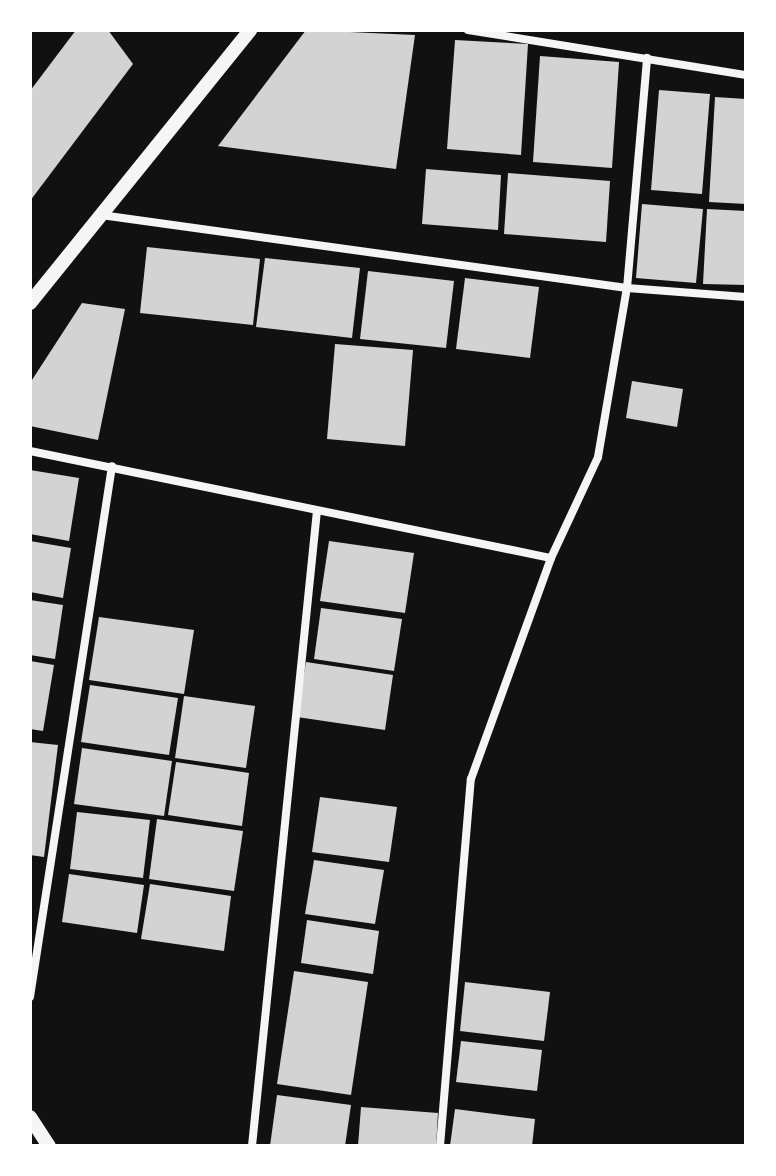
<!DOCTYPE html>
<html>
<head>
<meta charset="utf-8">
<style>
  body { margin:0 }
  #map { position:relative; width:776px; height:1176px; overflow:hidden; background:#111; font-family:Commissioner,sans-serif }
  div>[style] { position:absolute }
  .building>* { inset:0; background:#d3d3d3 }
  .minor>* { height:8px; margin:-4px; padding:0 4px; transform-origin:4px; border-radius:4px; background:#f5f5f5 }
  .tertiary>* { height:14px; margin:-7px; padding:0 7px; transform-origin:7px; border-radius:7px; background:#f5f5f5 }
  span { translate:-50% -50%; white-space:nowrap; text-align:center; line-height:1.15; -webkit-text-stroke:7px #fff; paint-order:stroke }
  .frame { position:absolute; inset:0; border:32px solid #fff; pointer-events:none }
</style>
</head>
<body>
<div id="map">
  <div class="building">
    <i style="clip-path:polygon(76px 30px,108px 30px,133px 64px,30px 201px,30px 91px)"></i>
    <i style="clip-path:polygon(306px 30px,415px 35px,396px 169px,218px 146px)"></i>
    <i style="clip-path:polygon(455px 40px,528px 44px,521px 155px,447px 149px)"></i>
    <i style="clip-path:polygon(540px 56px,619px 62px,612px 168px,533px 162px)"></i>
    <i style="clip-path:polygon(659px 90px,710px 94px,702px 194px,651px 190px)"></i>
    <i style="clip-path:polygon(715px 97px,746px 99px,746px 204px,709px 202px)"></i>
    <i style="clip-path:polygon(426px 169px,501px 175px,498px 230px,422px 224px)"></i>
    <i style="clip-path:polygon(508px 173px,610px 181px,606px 242px,504px 234px)"></i>
    <i style="clip-path:polygon(642px 204px,703px 209px,696px 283px,636px 278px)"></i>
    <i style="clip-path:polygon(707px 209px,746px 211px,746px 285px,703px 284px)"></i>
    <i style="clip-path:polygon(147px 247px,260px 259px,253px 325px,140px 313px)"></i>
    <i style="clip-path:polygon(265px 258px,360px 268px,352px 338px,256px 327px)"></i>
    <i style="clip-path:polygon(368px 271px,454px 281px,446px 348px,360px 339px)"></i>
    <i style="clip-path:polygon(465px 278px,539px 287px,530px 358px,456px 349px)"></i>
    <i style="clip-path:polygon(82px 303px,125px 309px,98px 440px,30px 426px,30px 383px)"></i>
    <i style="clip-path:polygon(335px 344px,413px 350px,405px 446px,327px 439px)"></i>
    <i style="clip-path:polygon(632px 381px,683px 389px,677px 427px,626px 418px)"></i>
    <i style="clip-path:polygon(30px 470px,79px 478px,69px 541px,30px 534px)"></i>
    <i style="clip-path:polygon(30px 541px,71px 548px,63px 598px,30px 592px)"></i>
    <i style="clip-path:polygon(329px 541px,414px 553px,405px 613px,320px 601px)"></i>
    <i style="clip-path:polygon(30px 600px,63px 605px,55px 659px,30px 655px)"></i>
    <i style="clip-path:polygon(321px 608px,402px 619px,394px 671px,314px 659px)"></i>
    <i style="clip-path:polygon(99px 617px,194px 630px,184px 694px,89px 680px)"></i>
    <i style="clip-path:polygon(30px 661px,54px 665px,43px 731px,30px 729px)"></i>
    <i style="clip-path:polygon(306px 662px,393px 675px,385px 730px,297px 717px)"></i>
    <i style="clip-path:polygon(90px 685px,178px 698px,169px 755px,81px 742px)"></i>
    <i style="clip-path:polygon(184px 696px,255px 706px,246px 768px,175px 758px)"></i>
    <i style="clip-path:polygon(30px 742px,58px 745px,44px 857px,30px 855px)"></i>
    <i style="clip-path:polygon(82px 748px,172px 761px,164px 816px,74px 804px)"></i>
    <i style="clip-path:polygon(176px 762px,249px 773px,242px 826px,168px 815px)"></i>
    <i style="clip-path:polygon(320px 797px,397px 807px,389px 862px,312px 852px)"></i>
    <i style="clip-path:polygon(77px 812px,150px 820px,143px 878px,70px 869px)"></i>
    <i style="clip-path:polygon(157px 819px,243px 831px,234px 891px,149px 879px)"></i>
    <i style="clip-path:polygon(314px 860px,384px 870px,375px 924px,305px 914px)"></i>
    <i style="clip-path:polygon(69px 874px,144px 885px,137px 933px,62px 922px)"></i>
    <i style="clip-path:polygon(150px 884px,231px 896px,224px 951px,141px 939px)"></i>
    <i style="clip-path:polygon(307px 920px,379px 931px,373px 974px,301px 963px)"></i>
    <i style="clip-path:polygon(294px 971px,368px 982px,351px 1095px,277px 1084px)"></i>
    <i style="clip-path:polygon(465px 982px,550px 992px,544px 1041px,460px 1031px)"></i>
    <i style="clip-path:polygon(461px 1041px,542px 1050px,537px 1091px,456px 1082px)"></i>
    <i style="clip-path:polygon(277px 1095px,351px 1105px,345px 1146px,270px 1146px)"></i>
    <i style="clip-path:polygon(361px 1107px,438px 1113px,436px 1146px,358px 1146px)"></i>
    <i style="clip-path:polygon(455px 1109px,535px 1119px,532px 1146px,450px 1146px)"></i>
  </div>
  <div class="minor">
    <i style="left:468px;top:30px;width:282px;rotate:9.2deg"></i>
    <i style="left:101px;top:215px;width:531px;rotate:7.9deg"></i>
    <i style="left:627px;top:288px;width:119px;rotate:4.3deg"></i>
    <i style="left:30px;top:451px;width:532px;rotate:11.61deg"></i>
    <i style="left:30px;top:997px;width:537px;rotate:-81.22deg"></i>
    <i style="left:252px;top:1146px;width:638px;rotate:-84.16deg"></i>
    <i style="left:440px;top:1146px;width:368px;rotate:-85.2deg"></i>
    <i style="left:471px;top:779px;width:235px;rotate:-70.1deg"></i>
    <i style="left:551px;top:558px;width:111px;rotate:-65deg"></i>
    <i style="left:598px;top:457px;width:171px;rotate:-80.3deg"></i>
    <i style="left:627px;top:288px;width:231px;rotate:-85deg"></i>
  </div>
  <div class="tertiary">
    <i style="left:30px;top:303px;width:351px;rotate:-51.1deg"></i>
    <i style="left:30px;top:1117px;width:35px;rotate:57deg"></i>
  </div>
  <div class="frame"></div>
</div>
</body>
</html>
